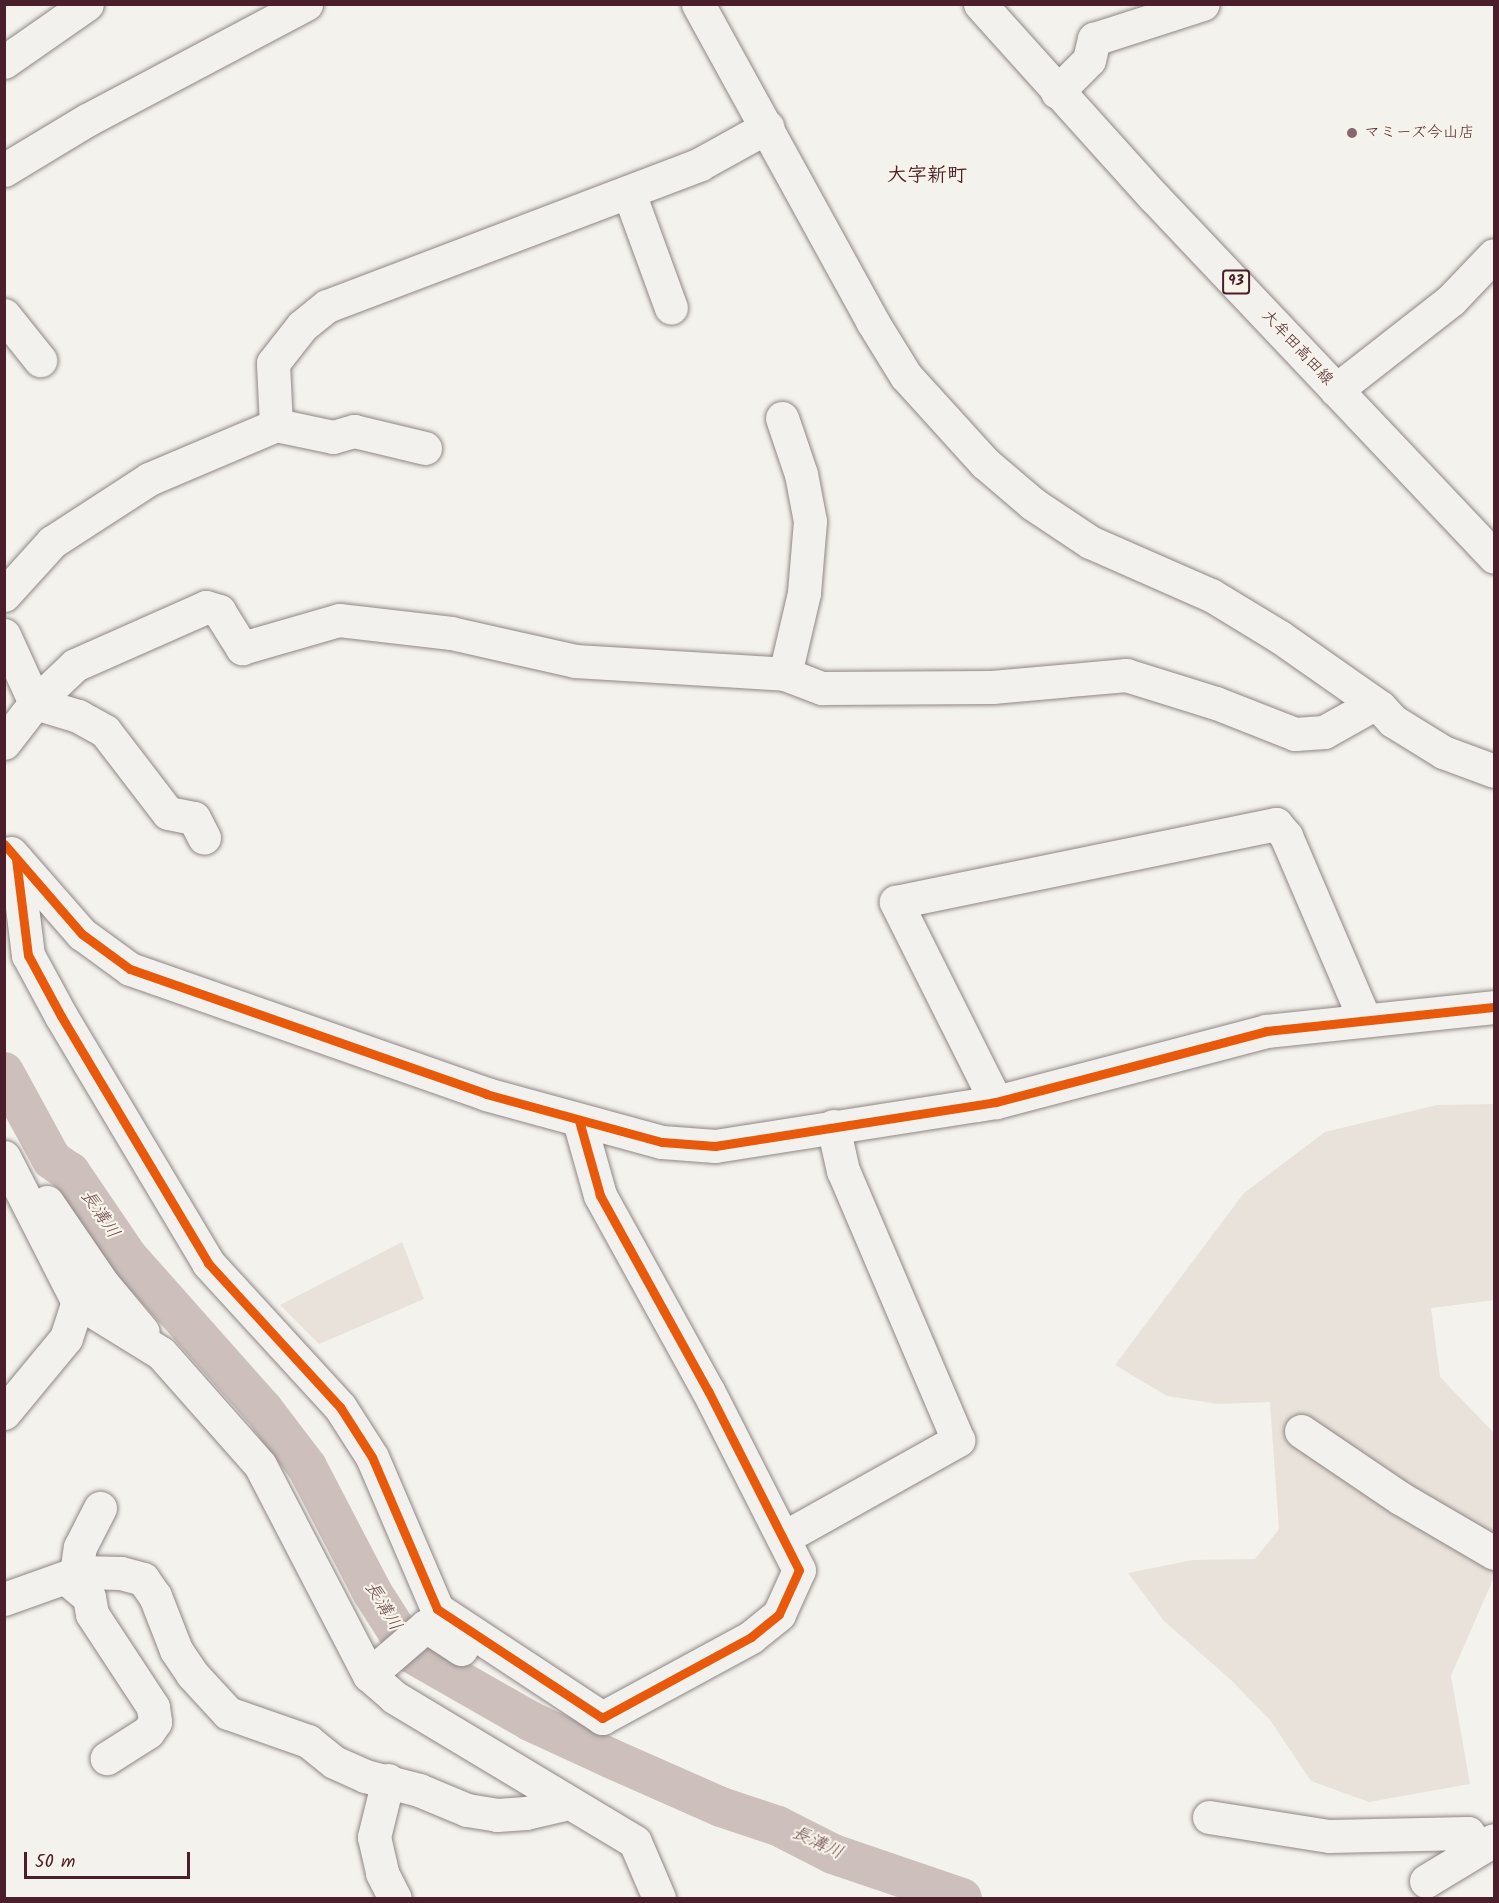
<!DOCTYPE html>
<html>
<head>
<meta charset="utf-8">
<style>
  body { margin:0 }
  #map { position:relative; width:1499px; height:1903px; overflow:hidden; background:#f4f2ec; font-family:Kalam,"Klee One",sans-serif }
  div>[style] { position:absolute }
  .green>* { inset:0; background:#e8e2da }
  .river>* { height:40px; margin:-20px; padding:0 20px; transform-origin:20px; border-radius:20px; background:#cdc0bc }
  .roads { filter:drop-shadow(0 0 2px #8f8685) drop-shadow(0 0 2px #8f8685) }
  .minor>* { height:33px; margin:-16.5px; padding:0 16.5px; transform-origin:16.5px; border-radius:16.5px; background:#f2f1ed }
  .major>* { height:33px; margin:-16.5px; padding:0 16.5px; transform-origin:16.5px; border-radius:16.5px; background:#f2f1ed }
  .cycleway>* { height:9px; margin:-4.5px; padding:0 4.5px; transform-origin:4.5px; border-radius:4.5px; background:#e8590c }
  .dots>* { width:16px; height:16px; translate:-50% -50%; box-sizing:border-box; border:3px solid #f7f3e8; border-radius:50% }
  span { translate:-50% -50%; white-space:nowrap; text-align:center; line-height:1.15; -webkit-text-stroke:4.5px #f7f3e8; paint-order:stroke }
  .shield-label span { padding:2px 4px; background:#f7f3e8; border:2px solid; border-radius:4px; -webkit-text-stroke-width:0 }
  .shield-label { font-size:15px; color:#4a1f2b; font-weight:700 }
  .poi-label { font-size:16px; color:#4a1f2b }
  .left { translate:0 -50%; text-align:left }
  .street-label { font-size:16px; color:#4a1f2b }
  .water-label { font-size:18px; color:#6c4950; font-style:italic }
  .quarter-label { font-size:20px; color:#4a1f2b; font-weight:700 }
  .frame { position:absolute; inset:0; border:6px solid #4a1f2b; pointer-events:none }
  .scale { position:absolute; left:24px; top:1852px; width:166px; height:27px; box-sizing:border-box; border:3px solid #4a1f2b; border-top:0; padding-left:8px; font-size:18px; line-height:21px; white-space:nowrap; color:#4a1f2b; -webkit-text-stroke:4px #f7f3e8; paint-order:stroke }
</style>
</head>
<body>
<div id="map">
  <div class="green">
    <i style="clip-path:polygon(1494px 1104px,1494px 1300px,1431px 1308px,1440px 1377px,1494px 1433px,1494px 1577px,1451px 1676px,1470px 1784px,1369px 1802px,1311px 1781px,1270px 1720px,1231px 1680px,1164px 1621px,1128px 1573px,1193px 1560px,1255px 1559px,1279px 1529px,1270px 1402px,1218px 1404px,1167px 1396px,1115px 1365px,1244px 1193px,1325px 1132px,1437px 1105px)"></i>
    <i style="clip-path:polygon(402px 1242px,424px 1299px,319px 1344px,280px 1305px)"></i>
  </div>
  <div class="river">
    <i style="left:4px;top:1072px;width:100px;rotate:61.4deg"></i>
    <i style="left:52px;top:1160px;width:22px;rotate:34deg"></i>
    <i style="left:70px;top:1172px;width:102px;rotate:55.8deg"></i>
    <i style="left:127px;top:1256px;width:205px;rotate:48.4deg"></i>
    <i style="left:263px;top:1409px;width:73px;rotate:52.8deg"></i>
    <i style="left:307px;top:1467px;width:141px;rotate:62.5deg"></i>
    <i style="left:372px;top:1592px;width:72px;rotate:57.4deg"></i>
    <i style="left:411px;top:1653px;width:137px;rotate:29.7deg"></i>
    <i style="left:530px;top:1721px;width:88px;rotate:24.8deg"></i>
    <i style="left:610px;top:1758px;width:121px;rotate:23.8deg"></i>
    <i style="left:721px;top:1807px;width:60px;rotate:18.4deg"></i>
    <i style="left:778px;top:1826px;width:62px;rotate:27deg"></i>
    <i style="left:833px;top:1854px;width:136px;rotate:18.8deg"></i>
  </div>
  <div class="roads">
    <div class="minor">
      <i style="left:698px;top:4px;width:362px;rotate:61.2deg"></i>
      <i style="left:872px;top:321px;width:65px;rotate:58.3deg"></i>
      <i style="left:906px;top:376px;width:118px;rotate:47.8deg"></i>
      <i style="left:985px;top:463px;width:63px;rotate:40.5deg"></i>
      <i style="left:1033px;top:504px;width:69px;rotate:33.7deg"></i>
      <i style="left:1090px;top:542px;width:132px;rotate:23.7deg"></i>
      <i style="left:1211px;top:595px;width:81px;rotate:31.3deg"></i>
      <i style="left:1280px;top:637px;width:122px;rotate:35deg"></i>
      <i style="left:1380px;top:707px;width:19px;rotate:47deg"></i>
      <i style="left:1393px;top:721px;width:59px;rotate:31.8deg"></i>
      <i style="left:1443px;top:752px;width:54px;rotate:20.4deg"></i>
      <i style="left:4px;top:62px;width:101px;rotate:-34.9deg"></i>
      <i style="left:1057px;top:92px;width:45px;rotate:-45deg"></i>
      <i style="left:1089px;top:60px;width:22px;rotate:-77deg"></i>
      <i style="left:1094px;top:39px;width:114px;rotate:-17.8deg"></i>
      <i style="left:4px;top:170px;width:97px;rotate:-31.1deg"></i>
      <i style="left:87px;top:120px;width:248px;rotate:-27.9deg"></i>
      <i style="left:629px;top:193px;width:122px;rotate:69.9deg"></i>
      <i style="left:4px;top:315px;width:58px;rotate:51.3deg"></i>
      <i style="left:1336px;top:390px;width:146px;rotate:-38deg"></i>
      <i style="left:1451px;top:300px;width:62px;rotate:-46.3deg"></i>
      <i style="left:782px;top:418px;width:59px;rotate:71.3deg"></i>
      <i style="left:801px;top:474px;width:48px;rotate:79.2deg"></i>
      <i style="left:810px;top:521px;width:72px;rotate:94.8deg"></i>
      <i style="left:804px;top:593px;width:83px;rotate:103.2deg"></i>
      <i style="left:276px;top:425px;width:62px;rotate:-92.8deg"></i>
      <i style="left:273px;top:363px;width:47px;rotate:-51.9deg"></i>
      <i style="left:302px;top:326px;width:32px;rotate:-39deg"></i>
      <i style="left:327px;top:306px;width:399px;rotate:-20.8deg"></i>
      <i style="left:700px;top:164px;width:77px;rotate:-28.9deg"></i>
      <i style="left:4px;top:595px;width:72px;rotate:-47.8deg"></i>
      <i style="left:52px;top:542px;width:116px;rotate:-33deg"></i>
      <i style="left:149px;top:479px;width:138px;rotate:-23deg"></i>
      <i style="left:276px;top:425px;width:58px;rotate:11.9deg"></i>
      <i style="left:333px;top:437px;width:22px;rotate:-16deg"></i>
      <i style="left:354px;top:431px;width:73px;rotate:13.5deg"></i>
      <i style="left:4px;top:635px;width:75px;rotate:65.5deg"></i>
      <i style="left:35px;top:703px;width:45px;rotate:16.8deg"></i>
      <i style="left:78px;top:716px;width:31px;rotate:29deg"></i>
      <i style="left:105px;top:731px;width:103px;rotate:52.5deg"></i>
      <i style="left:168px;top:813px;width:26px;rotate:11deg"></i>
      <i style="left:194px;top:818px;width:22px;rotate:63deg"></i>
      <i style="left:4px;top:743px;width:51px;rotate:-52.2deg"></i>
      <i style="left:35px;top:703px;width:55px;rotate:-43.5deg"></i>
      <i style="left:75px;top:665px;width:143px;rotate:-23.9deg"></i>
      <i style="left:206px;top:607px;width:14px;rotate:17deg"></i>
      <i style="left:219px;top:611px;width:44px;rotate:58.1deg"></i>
      <i style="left:242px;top:648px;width:101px;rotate:-16.1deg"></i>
      <i style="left:339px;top:620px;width:113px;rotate:6.6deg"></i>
      <i style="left:451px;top:633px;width:127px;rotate:12.7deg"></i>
      <i style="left:575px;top:661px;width:210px;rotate:3.5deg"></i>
      <i style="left:785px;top:674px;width:40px;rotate:21deg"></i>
      <i style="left:822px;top:688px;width:170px;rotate:-0.3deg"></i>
      <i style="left:992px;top:687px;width:135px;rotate:-5.1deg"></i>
      <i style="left:1126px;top:675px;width:94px;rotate:17.3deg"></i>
      <i style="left:1216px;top:703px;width:85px;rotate:21.4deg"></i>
      <i style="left:1295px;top:734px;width:29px;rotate:-4deg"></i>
      <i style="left:1324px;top:732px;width:49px;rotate:-29.2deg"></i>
      <i style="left:11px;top:853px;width:108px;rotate:48.8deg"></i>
      <i style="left:82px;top:934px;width:59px;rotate:36.1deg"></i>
      <i style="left:130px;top:969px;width:377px;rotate:19.3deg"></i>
      <i style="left:486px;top:1094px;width:182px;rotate:15.3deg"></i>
      <i style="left:662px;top:1142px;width:53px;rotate:4.3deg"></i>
      <i style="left:715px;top:1146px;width:284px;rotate:-8.9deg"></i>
      <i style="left:996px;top:1102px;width:279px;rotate:-14.7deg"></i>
      <i style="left:1266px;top:1031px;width:229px;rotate:-6deg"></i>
      <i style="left:16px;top:859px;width:97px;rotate:82.9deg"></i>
      <i style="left:28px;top:955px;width:69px;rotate:61.6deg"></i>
      <i style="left:61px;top:1016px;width:287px;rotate:59.2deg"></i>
      <i style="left:208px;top:1263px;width:195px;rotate:47.5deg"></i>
      <i style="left:340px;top:1407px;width:59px;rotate:57.4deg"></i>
      <i style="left:372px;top:1457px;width:165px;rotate:66.8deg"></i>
      <i style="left:437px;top:1609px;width:198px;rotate:33.4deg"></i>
      <i style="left:602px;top:1718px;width:170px;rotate:-28.5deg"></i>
      <i style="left:751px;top:1637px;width:36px;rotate:-39deg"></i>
      <i style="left:779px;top:1614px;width:48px;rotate:-65.6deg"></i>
      <i style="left:799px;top:1570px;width:201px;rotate:-116.9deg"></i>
      <i style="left:708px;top:1391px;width:224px;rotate:-118.9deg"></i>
      <i style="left:600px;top:1195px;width:77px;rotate:-105.8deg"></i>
      <i style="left:996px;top:1102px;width:224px;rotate:-116.6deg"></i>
      <i style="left:896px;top:902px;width:388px;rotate:-11.6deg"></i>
      <i style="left:1276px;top:824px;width:16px;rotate:50deg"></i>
      <i style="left:1286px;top:836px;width:198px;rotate:66.8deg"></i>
      <i style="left:4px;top:1157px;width:163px;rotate:63deg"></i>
      <i style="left:78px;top:1302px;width:97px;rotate:31.6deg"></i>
      <i style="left:161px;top:1353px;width:149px;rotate:48.5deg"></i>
      <i style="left:260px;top:1465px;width:237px;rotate:62.6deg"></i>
      <i style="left:369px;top:1675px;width:33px;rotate:41deg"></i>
      <i style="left:394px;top:1697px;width:281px;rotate:31deg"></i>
      <i style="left:635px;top:1842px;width:61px;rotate:66.8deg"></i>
      <i style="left:47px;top:1202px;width:99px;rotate:55.7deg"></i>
      <i style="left:103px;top:1284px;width:62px;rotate:50.2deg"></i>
      <i style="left:4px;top:1413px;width:97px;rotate:-50.4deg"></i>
      <i style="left:66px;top:1338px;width:38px;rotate:-72deg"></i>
      <i style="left:1301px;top:1431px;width:120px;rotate:34.1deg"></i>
      <i style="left:1400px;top:1498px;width:109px;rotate:30.3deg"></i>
      <i style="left:783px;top:1538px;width:201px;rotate:-29.2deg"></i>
      <i style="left:958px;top:1440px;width:293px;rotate:-113.1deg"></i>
      <i style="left:843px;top:1171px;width:46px;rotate:-102.5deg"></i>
      <i style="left:76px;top:1574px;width:27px;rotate:-82deg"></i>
      <i style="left:80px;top:1547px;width:44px;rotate:-62.9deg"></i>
      <i style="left:66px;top:1578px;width:30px;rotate:40deg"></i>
      <i style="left:89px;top:1597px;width:17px;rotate:80deg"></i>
      <i style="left:92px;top:1614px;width:111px;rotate:56.7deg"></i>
      <i style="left:153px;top:1707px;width:15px;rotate:82deg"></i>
      <i style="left:155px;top:1722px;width:12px;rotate:125deg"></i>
      <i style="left:148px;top:1732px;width:49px;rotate:147.6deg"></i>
      <i style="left:4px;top:1599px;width:81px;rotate:-19.6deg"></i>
      <i style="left:80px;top:1572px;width:41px;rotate:1.4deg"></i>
      <i style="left:121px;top:1573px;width:23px;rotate:15deg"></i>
      <i style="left:143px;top:1579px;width:21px;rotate:55deg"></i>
      <i style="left:155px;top:1596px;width:58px;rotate:68.7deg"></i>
      <i style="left:176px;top:1650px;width:29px;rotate:56deg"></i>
      <i style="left:192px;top:1674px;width:53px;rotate:47.3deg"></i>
      <i style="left:228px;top:1713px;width:85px;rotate:19.3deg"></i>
      <i style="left:308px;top:1741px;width:33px;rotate:39deg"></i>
      <i style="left:334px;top:1762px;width:34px;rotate:24deg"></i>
      <i style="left:365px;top:1776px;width:56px;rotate:14.5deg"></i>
      <i style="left:419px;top:1790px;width:52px;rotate:22.6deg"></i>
      <i style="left:467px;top:1810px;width:30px;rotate:9deg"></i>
      <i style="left:497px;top:1815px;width:29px;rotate:-4deg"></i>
      <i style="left:526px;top:1813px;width:44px;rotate:-13.1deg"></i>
      <i style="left:369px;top:1675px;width:75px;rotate:-40.7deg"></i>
      <i style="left:426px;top:1626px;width:42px;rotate:33.3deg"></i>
      <i style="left:388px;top:1780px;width:59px;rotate:103.8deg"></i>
      <i style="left:374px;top:1837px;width:37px;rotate:77deg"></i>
      <i style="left:382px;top:1873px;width:28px;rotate:63deg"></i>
      <i style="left:1209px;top:1817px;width:121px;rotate:9deg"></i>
      <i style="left:1329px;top:1836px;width:139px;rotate:-1.2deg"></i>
      <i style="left:1468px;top:1833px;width:19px;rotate:55deg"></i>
      <i style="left:1426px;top:1881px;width:79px;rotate:-31.1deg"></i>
    </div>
    <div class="major">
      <i style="left:980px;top:4px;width:260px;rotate:48deg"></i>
      <i style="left:1154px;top:197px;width:495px;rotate:46.6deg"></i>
    </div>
  </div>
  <div class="cycleway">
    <i style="left:4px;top:844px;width:119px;rotate:49.1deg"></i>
    <i style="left:82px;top:934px;width:59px;rotate:36.1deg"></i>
    <i style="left:130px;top:969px;width:377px;rotate:19.3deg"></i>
    <i style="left:486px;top:1094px;width:182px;rotate:15.3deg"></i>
    <i style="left:662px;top:1142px;width:53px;rotate:4.3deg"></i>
    <i style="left:715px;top:1146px;width:284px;rotate:-8.9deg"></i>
    <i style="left:996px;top:1102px;width:279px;rotate:-14.7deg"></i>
    <i style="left:1266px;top:1031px;width:229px;rotate:-6deg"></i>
    <i style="left:16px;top:859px;width:97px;rotate:82.9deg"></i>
    <i style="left:28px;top:955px;width:69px;rotate:61.6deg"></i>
    <i style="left:61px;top:1016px;width:287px;rotate:59.2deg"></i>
    <i style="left:208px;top:1263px;width:195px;rotate:47.5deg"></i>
    <i style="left:340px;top:1407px;width:59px;rotate:57.4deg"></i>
    <i style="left:372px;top:1457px;width:165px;rotate:66.8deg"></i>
    <i style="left:437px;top:1609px;width:198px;rotate:33.4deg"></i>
    <i style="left:602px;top:1718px;width:170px;rotate:-28.5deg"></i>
    <i style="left:751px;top:1637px;width:36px;rotate:-39deg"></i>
    <i style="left:779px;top:1614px;width:48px;rotate:-65.6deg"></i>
    <i style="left:799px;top:1570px;width:201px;rotate:-116.9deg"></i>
    <i style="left:708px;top:1391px;width:224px;rotate:-118.9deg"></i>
    <i style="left:600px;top:1195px;width:77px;rotate:-105.8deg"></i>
  </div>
  <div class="dots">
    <i style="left:1352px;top:133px;background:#86696f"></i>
  </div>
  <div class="shield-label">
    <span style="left:1236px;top:282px">93</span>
  </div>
  <div class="poi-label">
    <span class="left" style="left:1364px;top:133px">マミーズ今山店</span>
  </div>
  <div class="street-label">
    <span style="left:1297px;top:348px;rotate:47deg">大牟田高田線</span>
  </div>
  <div class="water-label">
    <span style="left:99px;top:1215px;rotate:56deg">長溝川</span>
    <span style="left:382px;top:1607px;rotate:59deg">長溝川</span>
    <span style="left:817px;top:1844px;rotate:25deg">長溝川</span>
  </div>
  <div class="quarter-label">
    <span style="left:927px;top:176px">大字新町</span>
  </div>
  <div class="frame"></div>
  <div class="scale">50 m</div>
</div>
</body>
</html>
